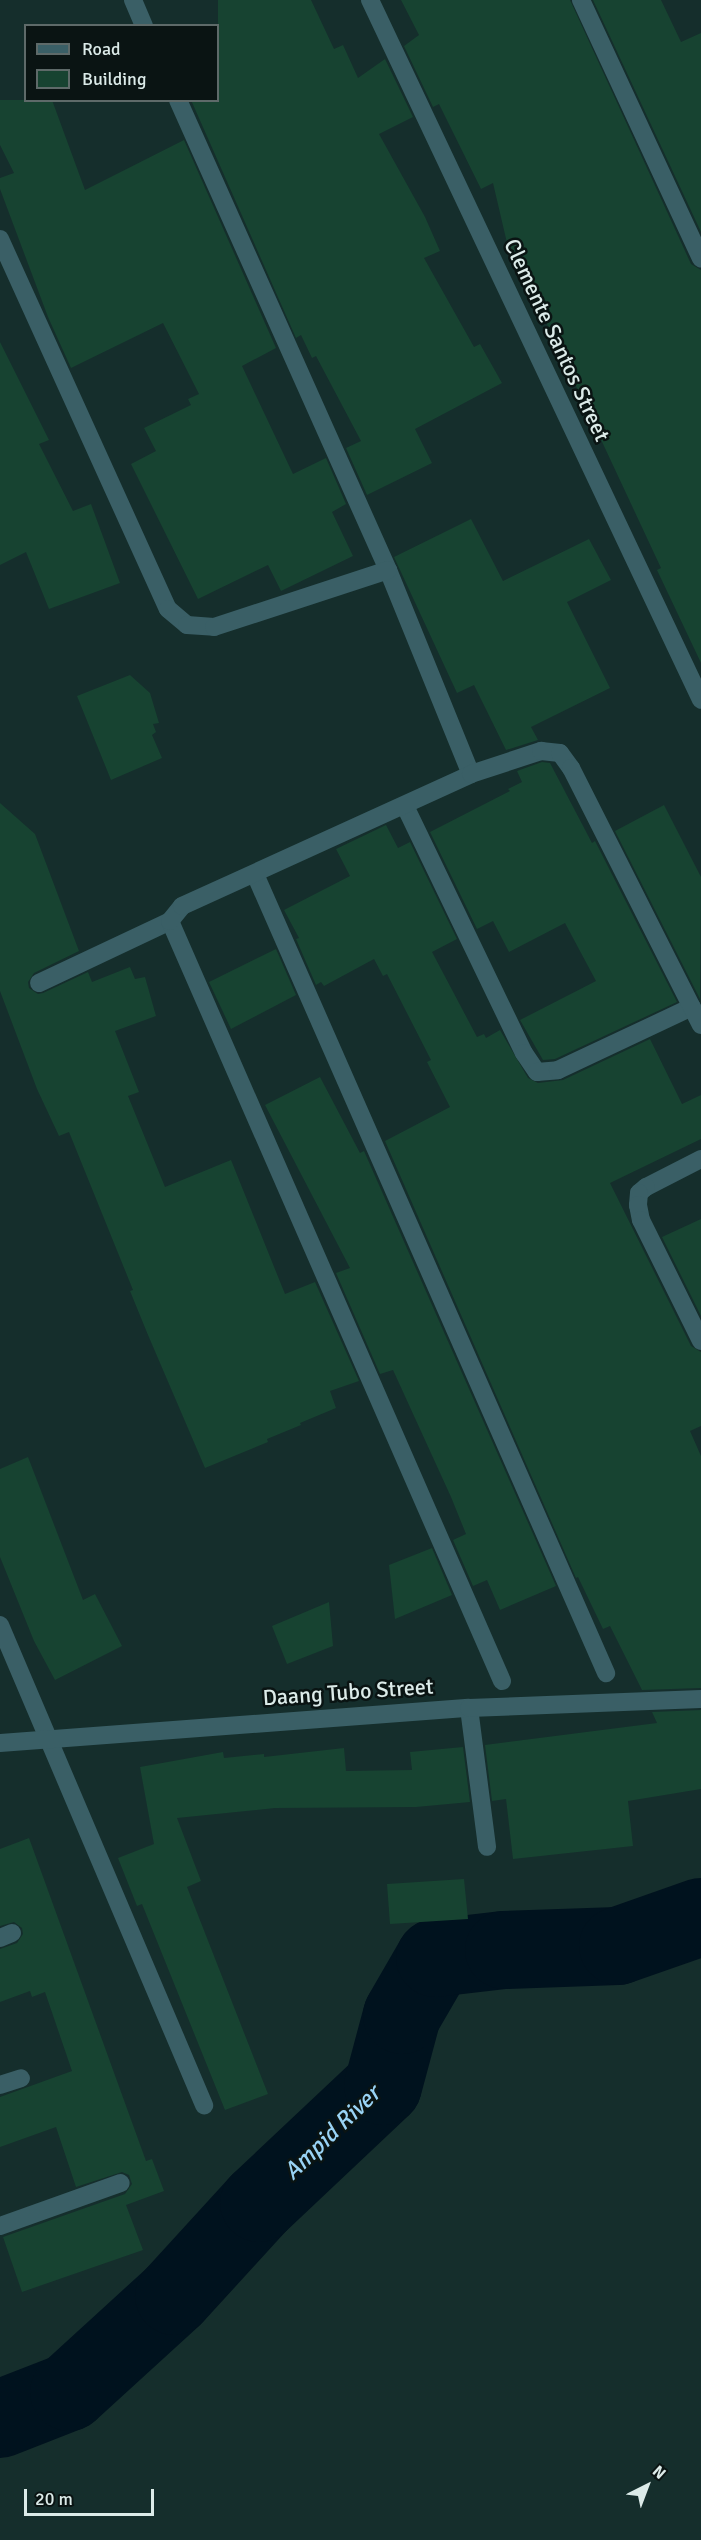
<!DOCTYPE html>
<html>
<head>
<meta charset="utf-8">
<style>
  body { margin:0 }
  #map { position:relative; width:701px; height:2540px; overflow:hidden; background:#152e2c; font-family:Signika,sans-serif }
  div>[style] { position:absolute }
  .river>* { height:78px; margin:-39px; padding:0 39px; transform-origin:39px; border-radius:39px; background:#00121e }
  .building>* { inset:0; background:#174331 }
  .minor>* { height:18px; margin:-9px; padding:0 9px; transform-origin:9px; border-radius:9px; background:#3a5f66 }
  span { translate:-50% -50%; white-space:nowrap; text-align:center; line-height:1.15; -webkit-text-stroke:5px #0a1413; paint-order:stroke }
  .street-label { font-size:22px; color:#dcebe9 }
  .water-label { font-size:24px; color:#99d3f5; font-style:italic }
  .legend { position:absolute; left:24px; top:24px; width:195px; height:78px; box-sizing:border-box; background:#0a1413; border:2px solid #5e6a69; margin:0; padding:8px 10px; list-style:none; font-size:18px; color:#dcebe9 }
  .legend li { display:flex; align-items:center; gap:12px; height:30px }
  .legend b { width:30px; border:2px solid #5e6a69 }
  .north { position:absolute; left:617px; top:2456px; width:60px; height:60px; -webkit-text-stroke:4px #0a1413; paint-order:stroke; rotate:42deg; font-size:16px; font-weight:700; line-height:24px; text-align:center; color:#dcebe9 }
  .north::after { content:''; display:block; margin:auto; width:21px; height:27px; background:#dcebe9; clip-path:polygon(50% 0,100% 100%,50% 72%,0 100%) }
  .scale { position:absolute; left:24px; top:2489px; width:130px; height:27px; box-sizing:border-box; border:3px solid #dcebe9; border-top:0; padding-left:8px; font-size:18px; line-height:21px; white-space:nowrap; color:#dcebe9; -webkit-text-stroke:4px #0a1413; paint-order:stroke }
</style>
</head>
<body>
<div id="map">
  <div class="river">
    <i style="left:0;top:2419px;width:74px;rotate:-21.4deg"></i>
    <i style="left:69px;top:2392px;width:142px;rotate:-42.4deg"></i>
    <i style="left:174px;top:2296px;width:126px;rotate:-47.6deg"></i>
    <i style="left:259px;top:2203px;width:170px;rotate:-43.3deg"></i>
    <i style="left:383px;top:2086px;width:73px;rotate:-75deg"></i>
    <i style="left:402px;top:2015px;width:66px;rotate:-59.9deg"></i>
    <i style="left:435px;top:1958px;width:69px;rotate:-6.6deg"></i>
    <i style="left:504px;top:1950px;width:114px;rotate:-2deg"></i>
    <i style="left:618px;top:1946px;width:88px;rotate:-19.3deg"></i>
  </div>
  <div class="building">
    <i style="clip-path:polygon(218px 0,311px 0,334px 49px,343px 45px,358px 78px,385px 59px,413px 117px,379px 134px,425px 217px,440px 251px,424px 258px,474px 347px,480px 344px,502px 383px,415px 429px,432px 463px,367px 495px,346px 448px,361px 441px,316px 356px,312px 358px,301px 335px,296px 338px,191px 100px,218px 100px)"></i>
    <i style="clip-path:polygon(401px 0,570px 0,691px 264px,701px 270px,701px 663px,657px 570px,661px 568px,532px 292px,507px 243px,493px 183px,481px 189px,439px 104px,433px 107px,404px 46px,419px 35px)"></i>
    <i style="clip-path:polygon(593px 0,661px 0,681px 42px,701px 33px,701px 232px)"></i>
    <i style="clip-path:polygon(0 100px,52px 100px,85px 190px,184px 140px,276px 348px,242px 366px,293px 474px,326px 458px,346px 504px,332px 512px,353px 556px,281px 591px,268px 565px,198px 599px,131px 464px,156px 451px,144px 428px,191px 405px,188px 399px,199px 394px,163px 323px,71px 368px,48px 317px,0 189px,0 178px,14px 173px,0 145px)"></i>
    <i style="clip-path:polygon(0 342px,49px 440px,39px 444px,73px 511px,91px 504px,120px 583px,49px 609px,26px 552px,0 565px)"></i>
    <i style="clip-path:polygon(471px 519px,503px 581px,589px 539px,611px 580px,567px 602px,610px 688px,531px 727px,538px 740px,506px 750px,474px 685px,457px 693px,394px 557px)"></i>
    <i style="clip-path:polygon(130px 675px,150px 693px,159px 723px,153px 724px,156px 732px,152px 735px,162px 758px,111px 780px,77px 696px)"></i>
    <i style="clip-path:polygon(542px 762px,550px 763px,592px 843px,595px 841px,677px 1002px,555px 1059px,543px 1060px,520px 1020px,596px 981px,565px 923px,509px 952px,493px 921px,477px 929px,430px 832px,510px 791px,508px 789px,522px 782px,517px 771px)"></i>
    <i style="clip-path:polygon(0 803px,35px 834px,79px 951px,34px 973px,28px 982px,29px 988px,38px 994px,43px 993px,88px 972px,92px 982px,130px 967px,135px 979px,145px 977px,156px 1016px,115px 1031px,139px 1092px,128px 1096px,165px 1187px,231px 1160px,285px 1294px,315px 1282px,359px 1381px,330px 1391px,336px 1408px,300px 1423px,301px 1425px,267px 1439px,268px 1442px,205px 1468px,148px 1335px,130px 1291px,133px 1290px,69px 1132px,59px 1136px,37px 1089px,0 991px)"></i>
    <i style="clip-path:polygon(664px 805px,701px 877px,700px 999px,615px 831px)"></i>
    <i style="clip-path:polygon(386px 825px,398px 848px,410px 842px,457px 939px,432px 952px,477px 1037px,484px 1034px,486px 1038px,500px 1030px,528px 1078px,538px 1083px,563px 1080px,650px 1039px,682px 1104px,701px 1095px,701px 1139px,610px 1183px,691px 1346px,701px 1352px,701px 1426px,690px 1431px,701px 1456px,701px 1688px,642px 1690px,610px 1626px,603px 1629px,578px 1577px,576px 1578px,385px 1141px,450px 1107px,427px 1062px,431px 1060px,387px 974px,383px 976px,374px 959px,324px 986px,321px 982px,316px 985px,296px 939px,299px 938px,284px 910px,350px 876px,336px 849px)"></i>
    <i style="clip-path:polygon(276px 949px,296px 995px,231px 1029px,209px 982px)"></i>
    <i style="clip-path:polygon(320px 1077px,360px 1153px,364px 1151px,556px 1586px,500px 1610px,487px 1580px,473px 1586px,453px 1540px,466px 1534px,451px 1497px,393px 1370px,380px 1374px,336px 1273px,350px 1268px,265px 1105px)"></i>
    <i style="clip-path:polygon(701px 1219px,701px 1316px,662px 1237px)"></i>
    <i style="clip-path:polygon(28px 1457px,83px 1600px,95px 1594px,122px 1646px,55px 1680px,34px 1641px,0 1557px,0 1469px)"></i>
    <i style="clip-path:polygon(432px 1548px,452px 1595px,395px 1619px,389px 1565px)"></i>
    <i style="clip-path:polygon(329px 1602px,333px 1646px,287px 1664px,272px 1626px)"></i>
    <i style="clip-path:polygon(701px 1710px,701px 1789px,628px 1801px,633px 1846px,513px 1859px,506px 1799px,492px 1801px,485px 1745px,657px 1723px,652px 1712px)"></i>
    <i style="clip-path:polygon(463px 1747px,470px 1802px,416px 1807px,275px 1808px,177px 1818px,201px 1881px,187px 1887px,268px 2094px,225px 2110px,142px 1904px,137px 1906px,118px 1858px,154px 1844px,140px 1767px,223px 1752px,224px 1758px,264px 1754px,264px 1757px,344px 1748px,346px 1771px,412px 1770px,410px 1752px)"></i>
    <i style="clip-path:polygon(29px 1838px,146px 2161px,152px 2159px,164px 2191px,126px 2205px,143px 2250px,22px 2292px,3px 2237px,125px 2194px,132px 2184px,129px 2175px,122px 2172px,76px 2187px,56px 2127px,0 2147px,0 2097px,72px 2071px,45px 1992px,32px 1997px,30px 1991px,0 2002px,0 1949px,17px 1943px,23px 1934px,22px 1928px,14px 1922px,0 1926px,0 1849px)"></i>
    <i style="clip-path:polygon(464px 1879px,468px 1919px,390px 1924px,387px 1884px)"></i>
  </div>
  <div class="minor">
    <i style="left:133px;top:0;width:28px;rotate:67deg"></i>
    <i style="left:370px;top:0;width:774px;rotate:64.69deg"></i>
    <i style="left:581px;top:0;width:285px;rotate:65.1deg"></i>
    <i style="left:178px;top:100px;width:515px;rotate:65.92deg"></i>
    <i style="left:388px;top:570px;width:220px;rotate:67.9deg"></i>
    <i style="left:0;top:239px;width:406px;rotate:65.6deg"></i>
    <i style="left:168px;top:609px;width:25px;rotate:40deg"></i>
    <i style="left:187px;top:625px;width:27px;rotate:4deg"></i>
    <i style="left:214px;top:627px;width:183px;rotate:-18.1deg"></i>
    <i style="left:405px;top:806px;width:274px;rotate:64.3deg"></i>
    <i style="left:524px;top:1053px;width:23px;rotate:56deg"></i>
    <i style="left:537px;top:1072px;width:21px;rotate:-5deg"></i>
    <i style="left:558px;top:1070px;width:148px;rotate:-25.2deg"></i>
    <i style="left:255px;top:874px;width:873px;rotate:66.28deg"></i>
    <i style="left:39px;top:983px;width:145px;rotate:-25.3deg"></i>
    <i style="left:701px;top:1159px;width:62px;rotate:153deg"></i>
    <i style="left:646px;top:1187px;width:9px;rotate:139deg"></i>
    <i style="left:639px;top:1193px;width:12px;rotate:95deg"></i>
    <i style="left:638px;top:1205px;width:15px;rotate:79deg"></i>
    <i style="left:641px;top:1220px;width:135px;rotate:63.6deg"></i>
    <i style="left:0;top:1625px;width:522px;rotate:66.97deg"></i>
    <i style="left:502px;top:1681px;width:829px;rotate:-113.6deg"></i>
    <i style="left:170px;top:921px;width:19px;rotate:-51deg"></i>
    <i style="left:182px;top:906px;width:318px;rotate:-24.5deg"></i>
    <i style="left:471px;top:774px;width:74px;rotate:-18.2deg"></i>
    <i style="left:541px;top:751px;width:19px;rotate:6deg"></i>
    <i style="left:560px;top:753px;width:19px;rotate:54deg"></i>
    <i style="left:571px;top:768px;width:288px;rotate:63.2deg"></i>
    <i style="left:469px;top:1708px;width:140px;rotate:82.6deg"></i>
    <i style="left:0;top:1743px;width:470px;rotate:-4.3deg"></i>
    <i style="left:469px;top:1708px;width:232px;rotate:-2.2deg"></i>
    <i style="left:0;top:1938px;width:13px;rotate:-23deg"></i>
    <i style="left:0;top:2085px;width:22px;rotate:-18deg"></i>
    <i style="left:0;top:2226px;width:128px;rotate:-19.6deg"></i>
  </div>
  <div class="street-label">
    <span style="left:557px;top:340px;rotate:65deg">Clemente Santos Street</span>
    <span style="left:348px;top:1692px;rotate:-4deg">Daang Tubo Street</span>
  </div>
  <div class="water-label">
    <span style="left:332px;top:2133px;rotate:-44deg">Ampid River</span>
  </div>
  <ul class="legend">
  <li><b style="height:8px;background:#3a5f66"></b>Road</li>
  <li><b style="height:16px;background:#174331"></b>Building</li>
  </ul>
  <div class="north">N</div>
  <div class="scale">20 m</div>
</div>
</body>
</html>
